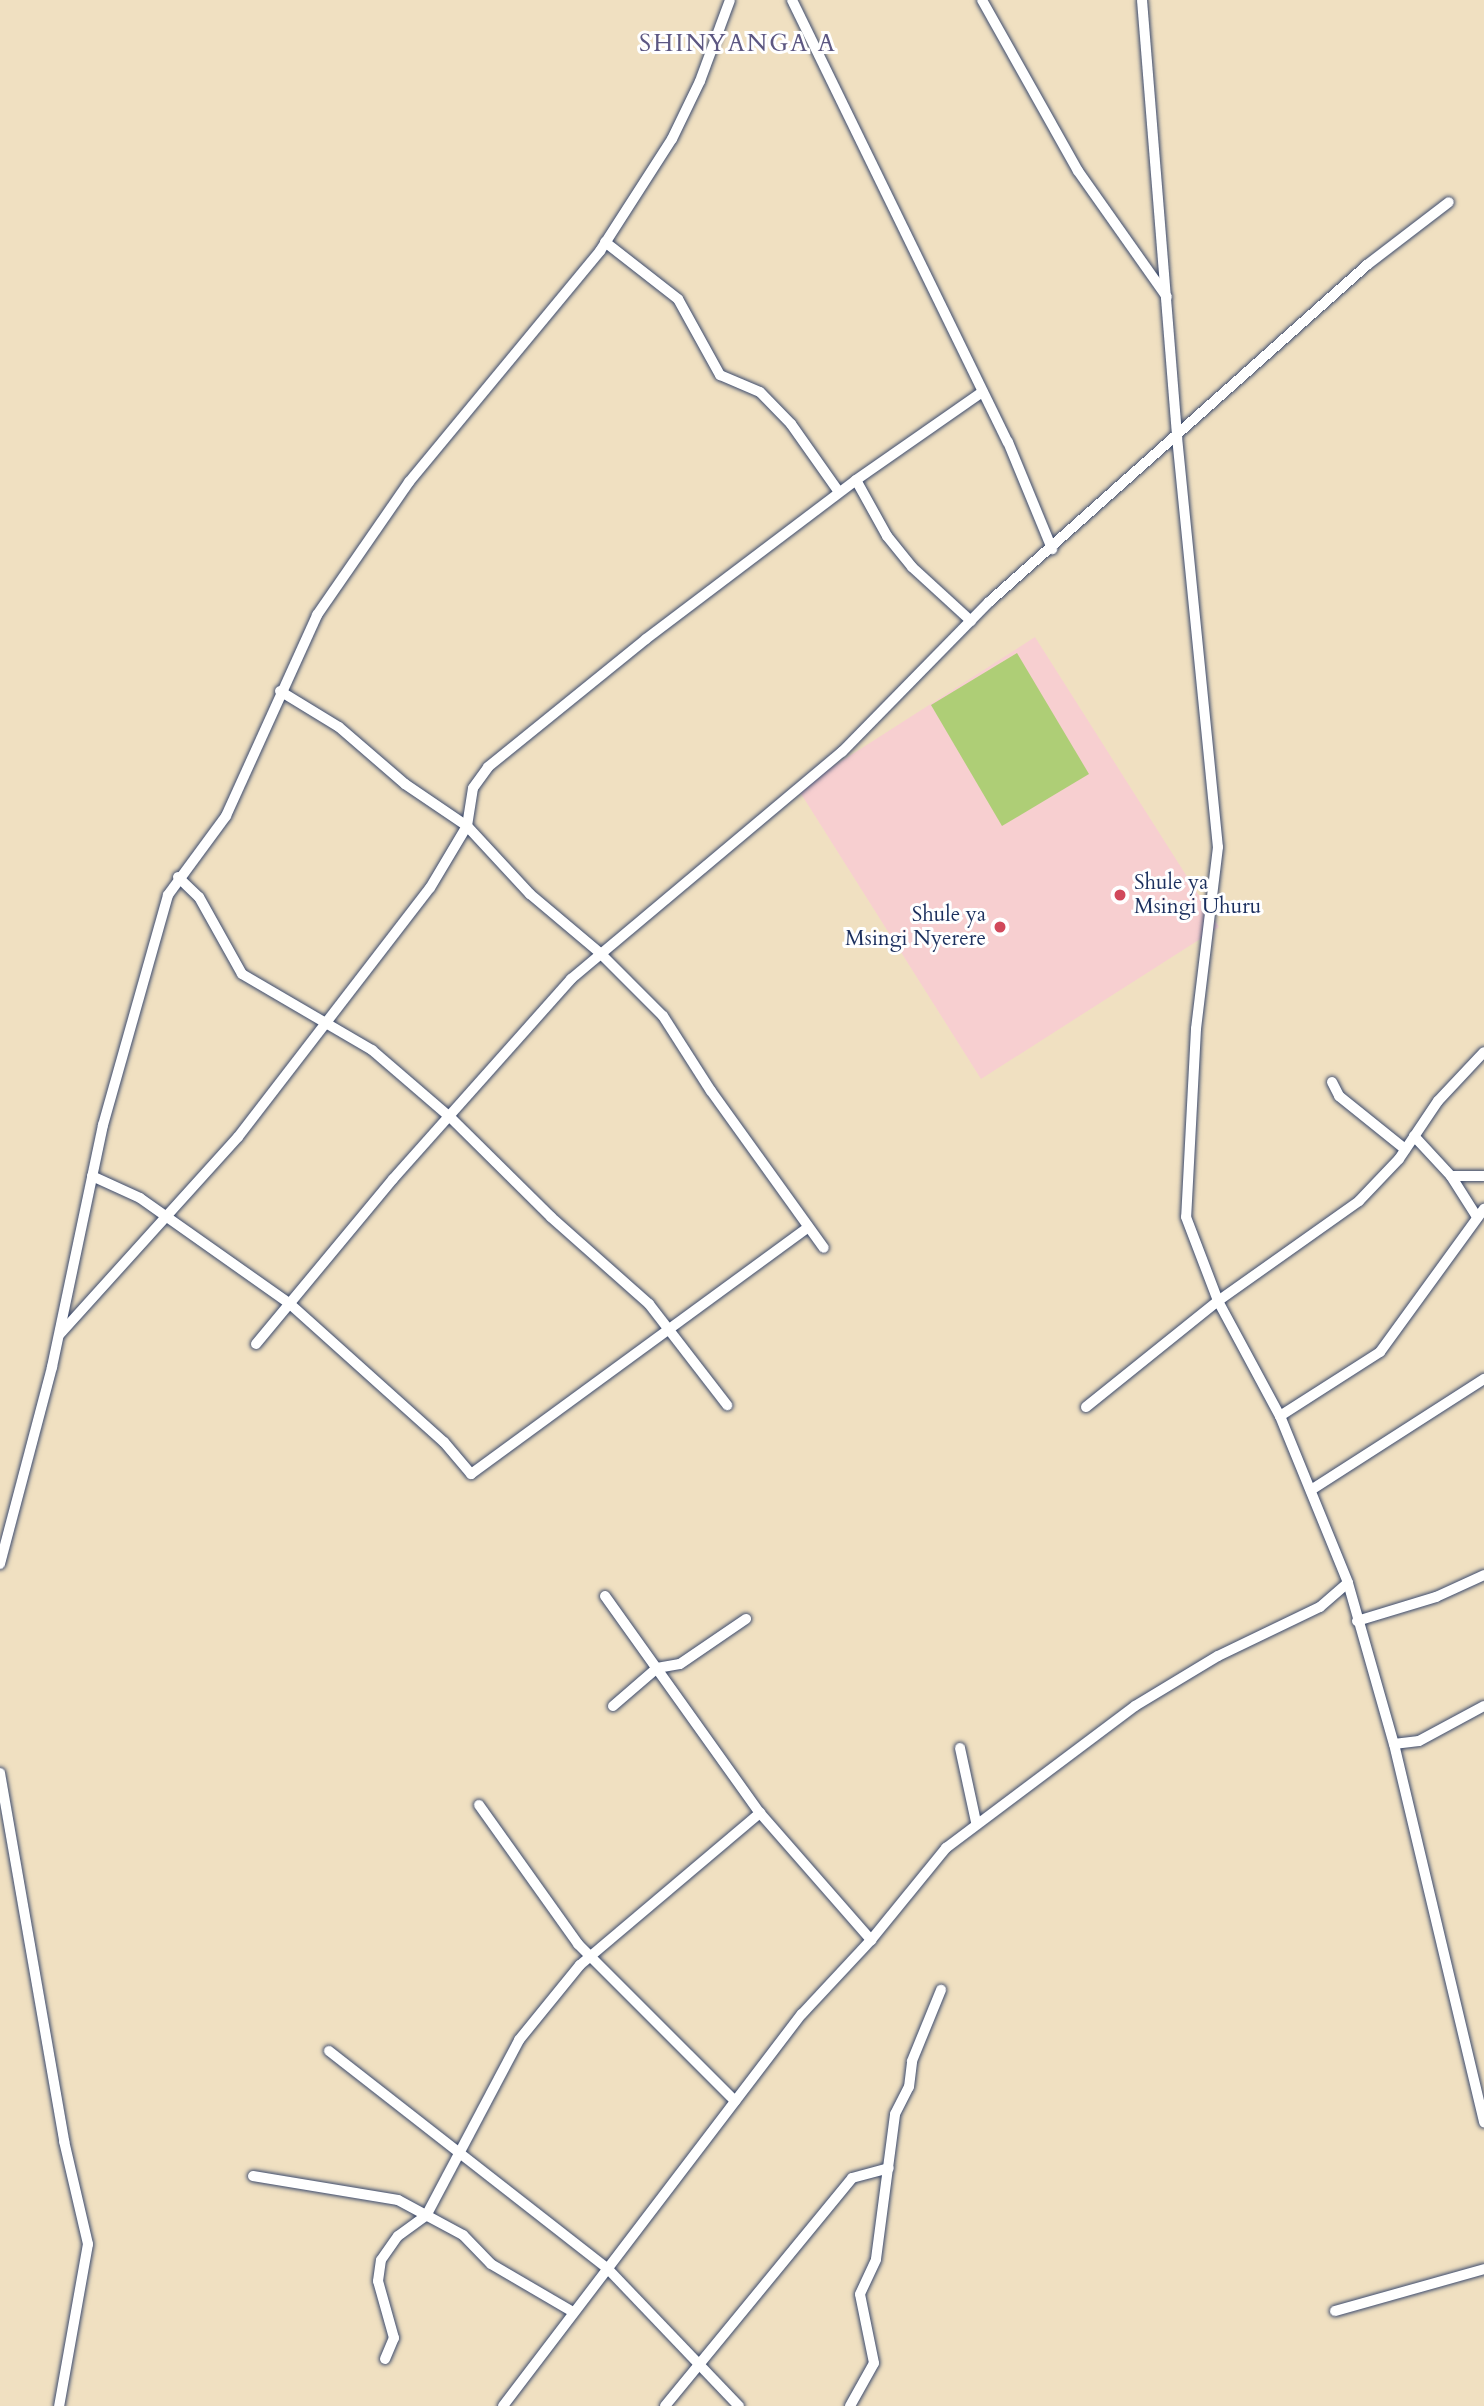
<!DOCTYPE html>
<html>
<head>
<meta charset="utf-8">
<style>
  body { margin:0 }
  #map { position:relative; width:1484px; height:2406px; overflow:hidden; background:#f0e0c1; font-family:Cardo,serif }
  div>[style] { position:absolute }
  .built>* { inset:0; background:#f7cfd0 }
  .green>* { inset:0; background:#aece76 }
  .roads { filter:drop-shadow(0 0 2px #3b4a6d) drop-shadow(0 0 2px #3b4a6d) }
  .street>* { height:10px; margin:-5px; padding:0 5px; transform-origin:5px; border-radius:5px; background:#fff }
  .dots>* { width:19px; height:19px; translate:-50% -50%; box-sizing:border-box; border:4px solid #fff; border-radius:50% }
  span { translate:-50% -50%; white-space:nowrap; text-align:center; line-height:1.15; -webkit-text-stroke:6px #fff; paint-order:stroke }
  .poi-label { font-size:21px; color:#1b2f5e }
  .left { translate:0 -50%; text-align:left }
  .right { translate:-100% -50%; text-align:right }
  .quarter-label { font-size:24px; color:#5c5782; letter-spacing:2px }
</style>
</head>
<body>
<div id="map">
  <div class="built">
    <i style="clip-path:polygon(1035px 637px,1219px 927px,981px 1079px,798px 789px)"></i>
  </div>
  <div class="green">
    <i style="clip-path:polygon(1017px 653px,1089px 774px,1002px 826px,931px 705px)"></i>
  </div>
  <div class="roads">
    <div class="street">
      <i style="left:792px;top:0;width:492px;rotate:64deg"></i>
      <i style="left:1008px;top:442px;width:116px;rotate:67.6deg"></i>
      <i style="left:982px;top:0;width:196px;rotate:60.7deg"></i>
      <i style="left:1078px;top:171px;width:154px;rotate:54.8deg"></i>
      <i style="left:1142px;top:0;width:438px;rotate:85.4deg"></i>
      <i style="left:1177px;top:437px;width:412px;rotate:84.3deg"></i>
      <i style="left:1218px;top:847px;width:183px;rotate:96.9deg"></i>
      <i style="left:1196px;top:1029px;width:188px;rotate:93deg"></i>
      <i style="left:1186px;top:1217px;width:90px;rotate:69.1deg"></i>
      <i style="left:1218px;top:1301px;width:131px;rotate:61.7deg"></i>
      <i style="left:1280px;top:1416px;width:180px;rotate:67.8deg"></i>
      <i style="left:1348px;top:1583px;width:167px;rotate:74.1deg"></i>
      <i style="left:1394px;top:1744px;width:389px;rotate:76.6deg"></i>
      <i style="left:605px;top:242px;width:93px;rotate:38deg"></i>
      <i style="left:678px;top:299px;width:87px;rotate:61.1deg"></i>
      <i style="left:720px;top:375px;width:43px;rotate:23deg"></i>
      <i style="left:760px;top:392px;width:45px;rotate:45.9deg"></i>
      <i style="left:791px;top:424px;width:83px;rotate:54.8deg"></i>
      <i style="left:856px;top:480px;width:64px;rotate:61deg"></i>
      <i style="left:887px;top:536px;width:40px;rotate:51deg"></i>
      <i style="left:912px;top:567px;width:80px;rotate:42.5deg"></i>
      <i style="left:280px;top:691px;width:69px;rotate:31.4deg"></i>
      <i style="left:339px;top:727px;width:87px;rotate:40.8deg"></i>
      <i style="left:405px;top:784px;width:75px;rotate:34.1deg"></i>
      <i style="left:467px;top:826px;width:93px;rotate:47.2deg"></i>
      <i style="left:530px;top:894px;width:92px;rotate:40.1deg"></i>
      <i style="left:600px;top:953px;width:89px;rotate:45deg"></i>
      <i style="left:663px;top:1016px;width:89px;rotate:57.4deg"></i>
      <i style="left:711px;top:1091px;width:193px;rotate:54.3deg"></i>
      <i style="left:178px;top:877px;width:29px;rotate:44deg"></i>
      <i style="left:199px;top:897px;width:88px;rotate:60.8deg"></i>
      <i style="left:242px;top:974px;width:151px;rotate:30.3deg"></i>
      <i style="left:372px;top:1050px;width:103px;rotate:40.7deg"></i>
      <i style="left:450px;top:1117px;width:142px;rotate:44.7deg"></i>
      <i style="left:551px;top:1217px;width:131px;rotate:41.6deg"></i>
      <i style="left:649px;top:1304px;width:128px;rotate:52.3deg"></i>
      <i style="left:1332px;top:1082px;width:16px;rotate:63deg"></i>
      <i style="left:1339px;top:1096px;width:85px;rotate:38.8deg"></i>
      <i style="left:1414px;top:1136px;width:54px;rotate:47.2deg"></i>
      <i style="left:1451px;top:1176px;width:49px;rotate:57.6deg"></i>
      <i style="left:92px;top:1176px;width:53px;rotate:24.6deg"></i>
      <i style="left:140px;top:1198px;width:184px;rotate:35.2deg"></i>
      <i style="left:290px;top:1304px;width:207px;rotate:41.9deg"></i>
      <i style="left:444px;top:1442px;width:42px;rotate:49.8deg"></i>
      <i style="left:471px;top:1474px;width:418px;rotate:-36.2deg"></i>
      <i style="left:1451px;top:1176px;width:33px"></i>
      <i style="left:60px;top:1334px;width:266px;rotate:-47.9deg"></i>
      <i style="left:238px;top:1137px;width:314px;rotate:-52.4deg"></i>
      <i style="left:430px;top:888px;width:72px;rotate:-59.2deg"></i>
      <i style="left:467px;top:826px;width:38px;rotate:-81deg"></i>
      <i style="left:473px;top:788px;width:26px;rotate:-54deg"></i>
      <i style="left:488px;top:767px;width:203px;rotate:-39deg"></i>
      <i style="left:646px;top:639px;width:263px;rotate:-37.1deg"></i>
      <i style="left:856px;top:480px;width:154px;rotate:-34.9deg"></i>
      <i style="left:256px;top:1344px;width:214px;rotate:-50.3deg"></i>
      <i style="left:393px;top:1179px;width:268px;rotate:-48.3deg"></i>
      <i style="left:571px;top:979px;width:354px;rotate:-40deg"></i>
      <i style="left:842px;top:752px;width:210px;rotate:-45.6deg"></i>
      <i style="left:989px;top:602px;width:506px;rotate:-41.72deg"></i>
      <i style="left:1367px;top:265px;width:103px;rotate:-37.5deg"></i>
      <i style="left:1086px;top:1407px;width:169px;rotate:-38.8deg"></i>
      <i style="left:1218px;top:1301px;width:173px;rotate:-35.3deg"></i>
      <i style="left:1359px;top:1201px;width:58px;rotate:-46.4deg"></i>
      <i style="left:1399px;top:1159px;width:70px;rotate:-56.1deg"></i>
      <i style="left:1438px;top:1101px;width:67px;rotate:-46.8deg"></i>
      <i style="left:1280px;top:1416px;width:119px;rotate:-32.6deg"></i>
      <i style="left:1380px;top:1352px;width:177px;rotate:-54deg"></i>
      <i style="left:1311px;top:1490px;width:206px;rotate:-32.7deg"></i>
      <i style="left:0;top:1564px;width:204px;rotate:-75.2deg"></i>
      <i style="left:52px;top:1367px;width:247px;rotate:-78.1deg"></i>
      <i style="left:103px;top:1125px;width:239px;rotate:-74.2deg"></i>
      <i style="left:168px;top:895px;width:98px;rotate:-53.7deg"></i>
      <i style="left:226px;top:816px;width:221px;rotate:-65.6deg"></i>
      <i style="left:317px;top:615px;width:162px;rotate:-55.3deg"></i>
      <i style="left:409px;top:482px;width:300px;rotate:-50.4deg"></i>
      <i style="left:600px;top:251px;width:133px;rotate:-57.3deg"></i>
      <i style="left:672px;top:139px;width:64px;rotate:-64.2deg"></i>
      <i style="left:700px;top:81px;width:86px;rotate:-69.7deg"></i>
      <i style="left:605px;top:1596px;width:267px;rotate:54.5deg"></i>
      <i style="left:760px;top:1813px;width:169px;rotate:48.8deg"></i>
      <i style="left:1357px;top:1621px;width:83px;rotate:-16.9deg"></i>
      <i style="left:1436px;top:1597px;width:53px;rotate:-24.6deg"></i>
      <i style="left:613px;top:1706px;width:58px;rotate:-40.8deg"></i>
      <i style="left:657px;top:1668px;width:23px;rotate:-10deg"></i>
      <i style="left:680px;top:1664px;width:80px;rotate:-34.3deg"></i>
      <i style="left:1394px;top:1744px;width:25px;rotate:-7deg"></i>
      <i style="left:1419px;top:1741px;width:74px;rotate:-28.3deg"></i>
      <i style="left:960px;top:1748px;width:76px;rotate:77.8deg"></i>
      <i style="left:0;top:1773px;width:374px;rotate:80.1deg"></i>
      <i style="left:64px;top:2141px;width:106px;rotate:76.9deg"></i>
      <i style="left:88px;top:2244px;width:165px;rotate:100.1deg"></i>
      <i style="left:479px;top:1805px;width:171px;rotate:54.5deg"></i>
      <i style="left:578px;top:1944px;width:222px;rotate:45deg"></i>
      <i style="left:329px;top:2051px;width:353px;rotate:38deg"></i>
      <i style="left:607px;top:2268px;width:191px;rotate:46.3deg"></i>
      <i style="left:253px;top:2176px;width:147px;rotate:9.4deg"></i>
      <i style="left:398px;top:2200px;width:74px;rotate:28.3deg"></i>
      <i style="left:463px;top:2235px;width:40px;rotate:46deg"></i>
      <i style="left:491px;top:2264px;width:95px;rotate:30.3deg"></i>
      <i style="left:1335px;top:2311px;width:155px;rotate:-15.7deg"></i>
      <i style="left:385px;top:2359px;width:23px;rotate:-67deg"></i>
      <i style="left:394px;top:2338px;width:59px;rotate:-105.7deg"></i>
      <i style="left:378px;top:2281px;width:21px;rotate:-82deg"></i>
      <i style="left:381px;top:2260px;width:29px;rotate:-55deg"></i>
      <i style="left:398px;top:2236px;width:34px;rotate:-36deg"></i>
      <i style="left:426px;top:2216px;width:199px;rotate:-62.1deg"></i>
      <i style="left:519px;top:2040px;width:97px;rotate:-50.9deg"></i>
      <i style="left:580px;top:1965px;width:236px;rotate:-40.2deg"></i>
      <i style="left:503px;top:2406px;width:493px;rotate:-52.7deg"></i>
      <i style="left:802px;top:2014px;width:101px;rotate:-47deg"></i>
      <i style="left:871px;top:1940px;width:119px;rotate:-50.8deg"></i>
      <i style="left:946px;top:1848px;width:236px;rotate:-36.9deg"></i>
      <i style="left:1135px;top:1706px;width:97px;rotate:-31.1deg"></i>
      <i style="left:1218px;top:1656px;width:113px;rotate:-25.7deg"></i>
      <i style="left:1320px;top:1607px;width:37px;rotate:-41deg"></i>
      <i style="left:665px;top:2406px;width:295px;rotate:-50.6deg"></i>
      <i style="left:852px;top:2178px;width:38px;rotate:-15deg"></i>
      <i style="left:850px;top:2406px;width:49px;rotate:-60.8deg"></i>
      <i style="left:874px;top:2363px;width:70px;rotate:-101.5deg"></i>
      <i style="left:860px;top:2294px;width:38px;rotate:-65deg"></i>
      <i style="left:876px;top:2259px;width:146px;rotate:-82.5deg"></i>
      <i style="left:895px;top:2114px;width:30px;rotate:-63deg"></i>
      <i style="left:909px;top:2087px;width:26px;rotate:-83deg"></i>
      <i style="left:912px;top:2061px;width:77px;rotate:-67.8deg"></i>
    </div>
  </div>
  <div class="dots">
    <i style="left:1120px;top:895px;background:#d1495b"></i>
    <i style="left:1000px;top:927px;background:#d1495b"></i>
  </div>
  <div class="poi-label">
    <span class="left" style="left:1134px;top:895px">Shule ya<br>Msingi Uhuru</span>
    <span class="right" style="left:986px;top:927px">Shule ya<br>Msingi Nyerere</span>
  </div>
  <div class="quarter-label">
    <span style="left:738px;top:44px">SHINYANGA A</span>
  </div>
</div>
</body>
</html>
